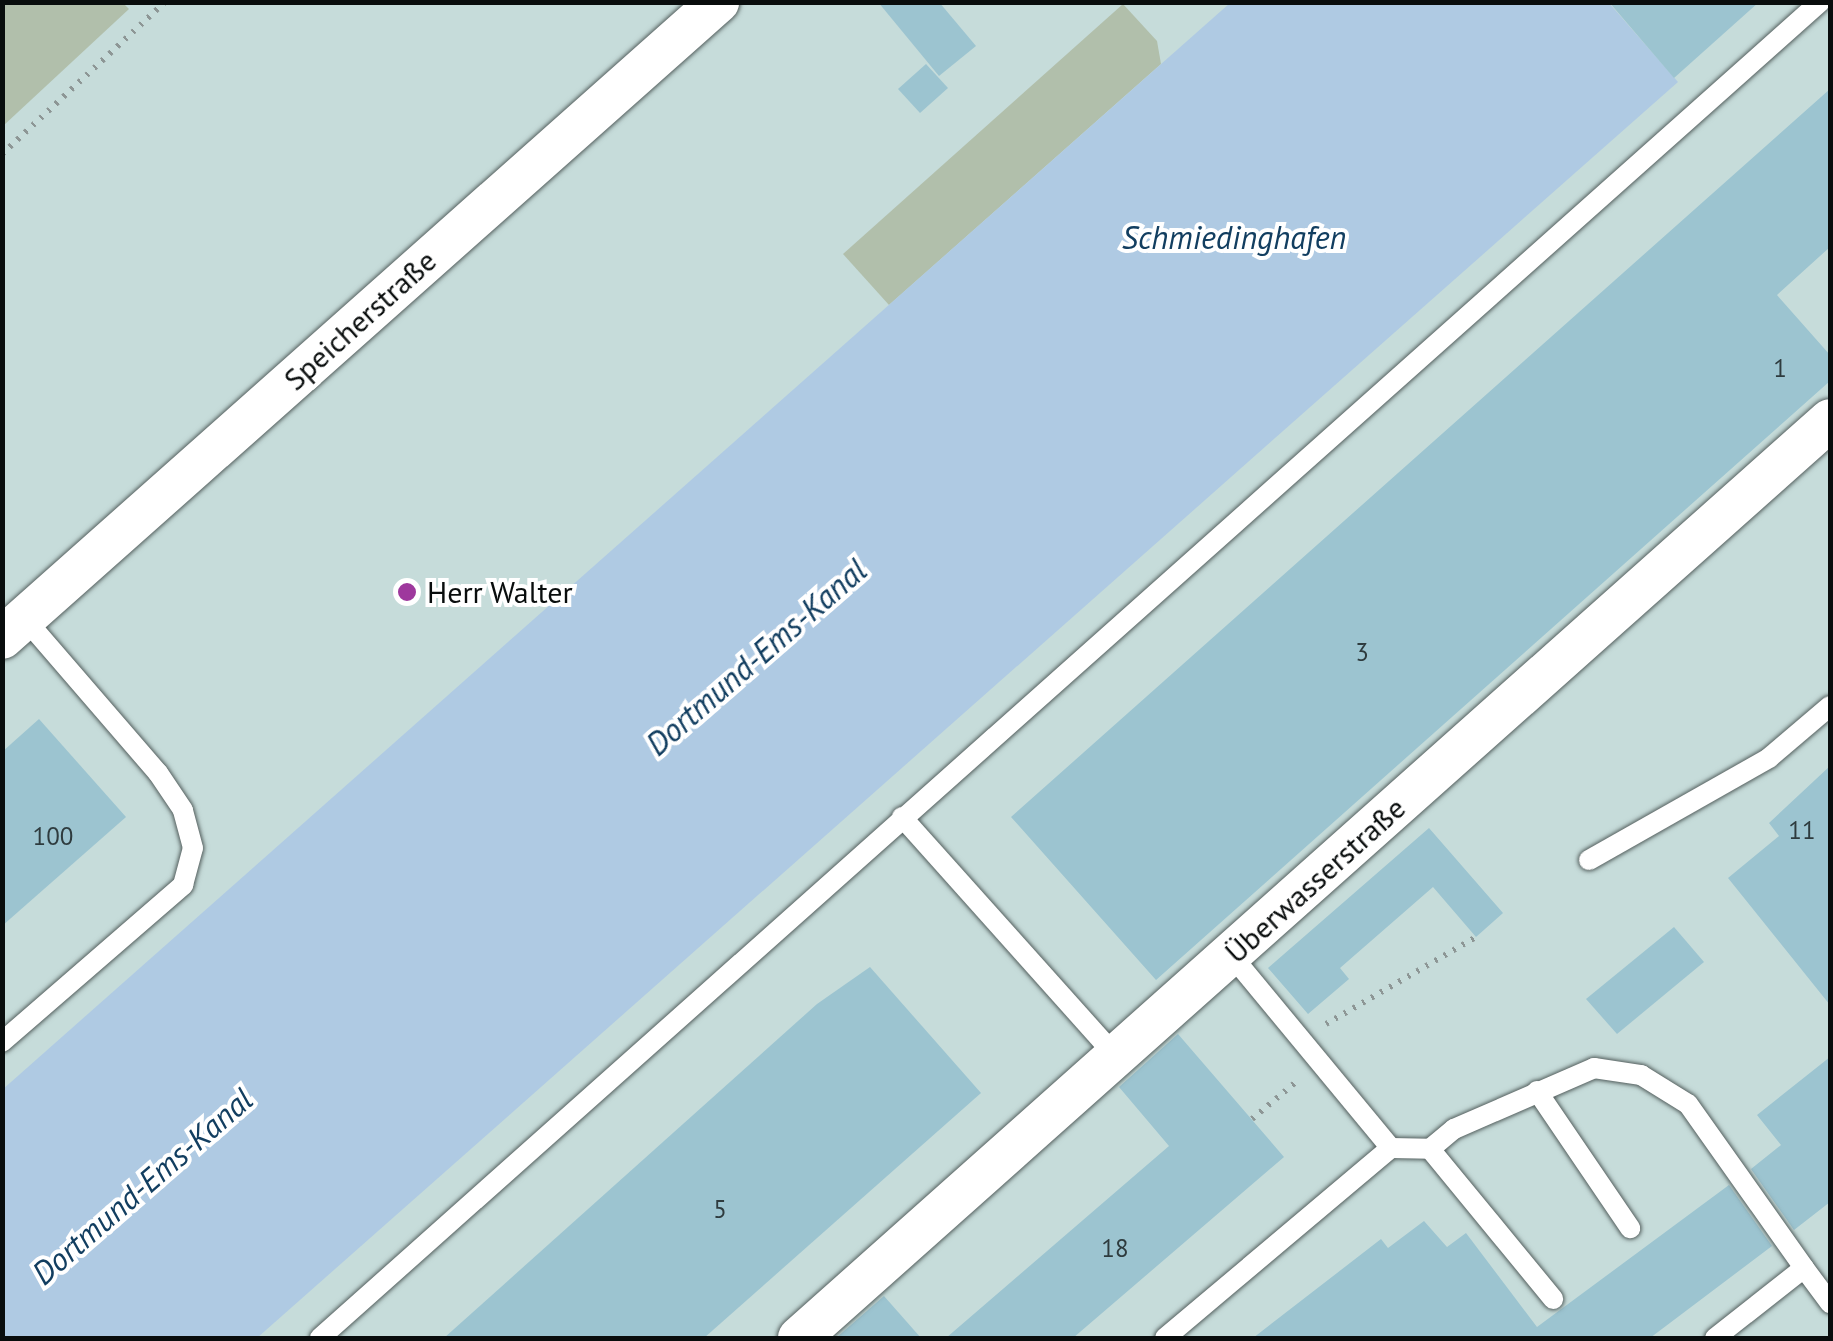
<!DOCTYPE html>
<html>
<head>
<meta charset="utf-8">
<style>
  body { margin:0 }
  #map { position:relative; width:1833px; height:1341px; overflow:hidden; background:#d9e5e4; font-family:"PT Sans",sans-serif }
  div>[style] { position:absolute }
  .built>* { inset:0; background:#c6dcda }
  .green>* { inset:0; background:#b1bfab }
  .water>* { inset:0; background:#afcae3 }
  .building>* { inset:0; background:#9cc4d0 }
  .path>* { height:6px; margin-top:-3px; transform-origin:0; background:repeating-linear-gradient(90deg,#8d9695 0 2.5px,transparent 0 10.5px) }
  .roads { filter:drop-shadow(0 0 2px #545f5e) drop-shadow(0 0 2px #545f5e) }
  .lane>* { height:20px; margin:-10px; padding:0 10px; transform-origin:10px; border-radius:10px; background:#fff }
  .street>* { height:42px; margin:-21px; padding:0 21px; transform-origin:21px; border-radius:21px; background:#fff }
  .dots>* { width:28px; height:28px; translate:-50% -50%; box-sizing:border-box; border:5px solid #fff; border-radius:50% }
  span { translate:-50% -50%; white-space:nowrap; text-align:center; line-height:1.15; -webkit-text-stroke:8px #fff; paint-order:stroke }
  .number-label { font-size:25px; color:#2e3b3e }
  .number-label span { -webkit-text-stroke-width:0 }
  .street-label { font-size:30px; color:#090d0d }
  .poi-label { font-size:30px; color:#090d0d }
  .left { translate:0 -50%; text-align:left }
  .water-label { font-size:32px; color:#123e60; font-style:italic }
  .frame { position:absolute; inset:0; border:5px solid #090d0d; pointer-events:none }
</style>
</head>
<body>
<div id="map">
  <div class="built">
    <i style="clip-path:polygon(123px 3px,1830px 3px,1830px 1338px,3px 1338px,2px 126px,128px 9px)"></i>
  </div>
  <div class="green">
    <i style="clip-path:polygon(3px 2px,123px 3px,129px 9px,3px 126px)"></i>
    <i style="clip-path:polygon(1123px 4px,1157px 41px,1161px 64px,889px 305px,843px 254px)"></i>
  </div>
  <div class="water">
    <i style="clip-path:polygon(1230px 3px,1609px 3px,1678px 82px,257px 1338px,3px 1338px,2px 1090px)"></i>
  </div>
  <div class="building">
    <i style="clip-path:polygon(878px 2px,939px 2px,976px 46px,939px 76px)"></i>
    <i style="clip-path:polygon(1609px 2px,1759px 2px,1674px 78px)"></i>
    <i style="clip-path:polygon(926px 64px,948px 88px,920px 113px,898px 89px)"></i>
    <i style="clip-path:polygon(1830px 89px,1830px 247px,1777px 295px,1830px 355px,1830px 381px,1156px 980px,1011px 817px)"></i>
    <i style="clip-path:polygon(39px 719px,126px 817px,2px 926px,2px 752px)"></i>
    <i style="clip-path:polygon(1830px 766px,1830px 1005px,1728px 878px,1779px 836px,1769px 823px)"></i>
    <i style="clip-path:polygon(1429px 828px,1503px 913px,1476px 937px,1433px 887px,1340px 968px,1349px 979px,1308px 1014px,1268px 968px)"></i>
    <i style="clip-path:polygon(1674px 927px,1704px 962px,1617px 1034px,1586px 999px)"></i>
    <i style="clip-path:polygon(870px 967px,981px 1093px,704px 1338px,444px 1338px,817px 1004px)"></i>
    <i style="clip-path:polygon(1178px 1034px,1284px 1157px,1073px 1338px,946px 1338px,1169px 1146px,1119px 1087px)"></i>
    <i style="clip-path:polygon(1830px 1057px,1830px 1202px,1794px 1230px,1751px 1169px,1781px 1145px,1757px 1115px)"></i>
    <i style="clip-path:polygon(1729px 1185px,1772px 1246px,1650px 1338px,1253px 1338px,1381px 1239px,1388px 1248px,1424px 1221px,1447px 1247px,1466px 1233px,1537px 1327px)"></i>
    <i style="clip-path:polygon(884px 1296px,921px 1338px,836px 1338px)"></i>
  </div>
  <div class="path">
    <i style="left:2px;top:154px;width:223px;rotate:-43deg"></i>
    <i style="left:1326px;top:1024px;width:173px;rotate:-30.1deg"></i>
    <i style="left:1252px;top:1119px;width:57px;rotate:-40.1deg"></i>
  </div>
  <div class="roads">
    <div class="lane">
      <i style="left:902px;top:817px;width:321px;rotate:48.2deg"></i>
      <i style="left:1589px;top:860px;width:207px;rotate:-29.5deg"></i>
      <i style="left:1769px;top:758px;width:80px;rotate:-40.4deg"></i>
      <i style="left:1232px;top:956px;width:249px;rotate:50.4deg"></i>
      <i style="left:2px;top:1042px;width:240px;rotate:-40.9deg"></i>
      <i style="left:183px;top:885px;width:38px;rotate:-75deg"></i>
      <i style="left:193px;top:848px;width:39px;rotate:-105deg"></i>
      <i style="left:183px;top:810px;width:45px;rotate:-124deg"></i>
      <i style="left:158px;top:773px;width:205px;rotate:-130.8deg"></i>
      <i style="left:1537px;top:1091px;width:166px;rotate:55.8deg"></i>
      <i style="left:1430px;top:1149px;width:194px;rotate:50.6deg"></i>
      <i style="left:320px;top:1338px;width:2009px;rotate:-41.69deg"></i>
      <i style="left:1165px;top:1338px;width:295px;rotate:-40.1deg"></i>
      <i style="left:1391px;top:1148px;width:39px;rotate:1deg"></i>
      <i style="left:1430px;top:1149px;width:31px;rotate:-40deg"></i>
      <i style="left:1454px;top:1129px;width:153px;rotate:-23.5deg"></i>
      <i style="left:1594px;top:1068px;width:48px;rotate:8.5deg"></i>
      <i style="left:1641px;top:1075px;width:55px;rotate:31.7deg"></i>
      <i style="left:1688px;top:1104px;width:201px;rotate:54.7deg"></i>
      <i style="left:1715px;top:1338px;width:113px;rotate:-38.2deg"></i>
      <i style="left:1804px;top:1268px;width:44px;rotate:53.4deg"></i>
    </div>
    <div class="street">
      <i style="left:2px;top:638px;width:958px;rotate:-41.61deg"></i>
      <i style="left:799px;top:1338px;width:1380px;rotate:-41.68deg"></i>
    </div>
  </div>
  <div class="dots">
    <i style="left:407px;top:592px;background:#9e389d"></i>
  </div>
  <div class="number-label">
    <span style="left:1780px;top:368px">1</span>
    <span style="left:1362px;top:652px">3</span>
    <span style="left:1802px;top:830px">11</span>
    <span style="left:53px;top:836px">100</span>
    <span style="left:720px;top:1209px">5</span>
    <span style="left:1115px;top:1248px">18</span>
  </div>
  <div class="street-label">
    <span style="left:360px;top:320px;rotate:-42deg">Speicherstraße</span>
    <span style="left:1315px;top:880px;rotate:-42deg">Überwasserstraße</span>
  </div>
  <div class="poi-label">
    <span class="left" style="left:427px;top:592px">Herr Walter</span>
  </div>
  <div class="water-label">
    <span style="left:1234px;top:237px">Schmiedinghafen</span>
    <span style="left:756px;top:657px;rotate:-41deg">Dortmund-Ems-Kanal</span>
    <span style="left:142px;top:1186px;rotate:-41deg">Dortmund-Ems-Kanal</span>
  </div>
  <div class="frame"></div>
</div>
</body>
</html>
